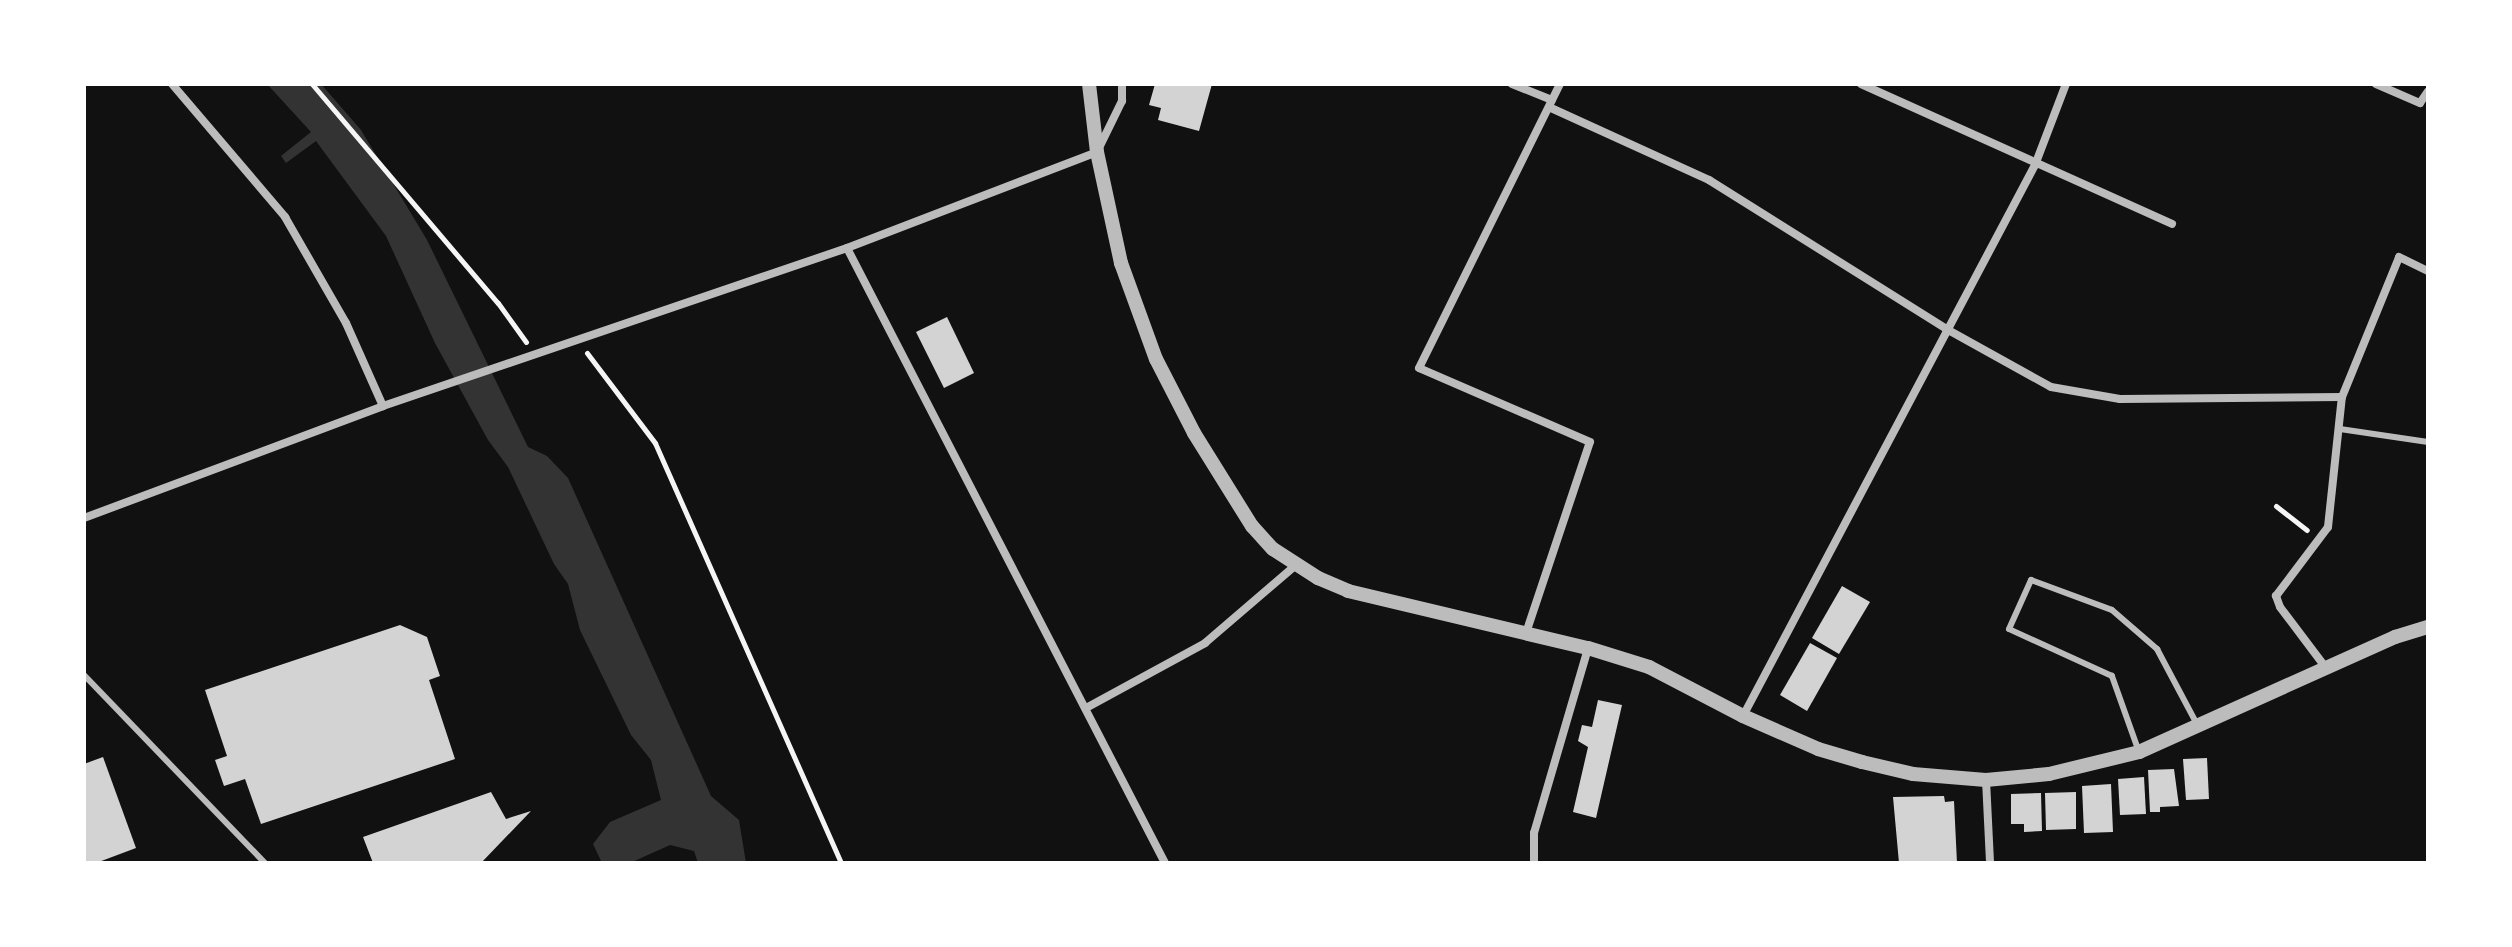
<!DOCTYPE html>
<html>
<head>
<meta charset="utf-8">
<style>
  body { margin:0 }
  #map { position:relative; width:2512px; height:947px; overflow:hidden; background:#111; font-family:"Golos Text",sans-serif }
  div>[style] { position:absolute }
  .water>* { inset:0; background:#333 }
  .building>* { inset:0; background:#d3d3d3 }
  .path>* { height:5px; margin:-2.5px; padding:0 2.5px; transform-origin:2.5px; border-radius:2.5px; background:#f5f5f5 }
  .service>* { height:6px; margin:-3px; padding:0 3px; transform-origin:3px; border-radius:3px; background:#bcbcbc }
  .minor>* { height:8px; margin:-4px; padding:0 4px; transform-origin:4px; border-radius:4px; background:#bcbcbc }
  .tertiary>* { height:14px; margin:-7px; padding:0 7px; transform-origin:7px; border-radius:7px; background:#bcbcbc }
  span { translate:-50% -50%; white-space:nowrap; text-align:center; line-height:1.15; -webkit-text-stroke:8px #fff; paint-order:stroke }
  .frame { position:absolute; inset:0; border:86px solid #fff; pointer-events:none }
</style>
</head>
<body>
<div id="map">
  <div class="water">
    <i style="clip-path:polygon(267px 84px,321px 84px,361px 130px,427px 240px,528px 447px,547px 456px,568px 478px,711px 796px,739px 820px,746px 863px,698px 863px,694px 851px,670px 845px,630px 863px,602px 863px,593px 844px,610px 822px,661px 800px,651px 760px,631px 735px,580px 630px,568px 584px,554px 564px,508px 467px,488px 440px,435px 343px,386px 236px,316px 141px,286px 163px,281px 156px,311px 132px)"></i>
  </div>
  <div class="building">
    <i style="clip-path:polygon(1155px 84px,1212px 84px,1199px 131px,1158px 120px,1161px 108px,1149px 105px)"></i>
    <i style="clip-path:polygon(947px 317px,974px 373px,944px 388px,916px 332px)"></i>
    <i style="clip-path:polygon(1842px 586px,1870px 602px,1839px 654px,1812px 638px)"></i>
    <i style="clip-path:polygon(400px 625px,427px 637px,440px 676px,429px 680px,455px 759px,261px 824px,245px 779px,224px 786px,215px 760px,227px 756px,205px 690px)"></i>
    <i style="clip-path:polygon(1810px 643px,1837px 658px,1807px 711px,1780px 695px)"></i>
    <i style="clip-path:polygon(1598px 700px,1622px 705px,1596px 818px,1573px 812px,1588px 747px,1578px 741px,1582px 725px,1592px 727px)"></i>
    <i style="clip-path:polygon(103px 757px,136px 848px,96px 863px,84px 863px,84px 764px)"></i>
    <i style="clip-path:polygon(2207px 758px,2209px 799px,2186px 800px,2183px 759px)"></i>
    <i style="clip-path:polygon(2174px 769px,2179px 806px,2160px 807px,2160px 812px,2150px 812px,2148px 770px)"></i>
    <i style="clip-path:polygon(2144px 777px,2146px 814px,2120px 815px,2118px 779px)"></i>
    <i style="clip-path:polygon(2111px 784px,2113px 832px,2084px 833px,2082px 786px)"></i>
    <i style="clip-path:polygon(491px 792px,506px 819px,531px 811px,481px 863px,373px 863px,363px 837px)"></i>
    <i style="clip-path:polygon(2076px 792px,2076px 829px,2046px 830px,2045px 793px)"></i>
    <i style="clip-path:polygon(2041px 793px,2042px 831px,2024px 832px,2024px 824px,2011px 824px,2011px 794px)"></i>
    <i style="clip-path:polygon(1944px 796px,1945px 802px,1954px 801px,1957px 863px,1899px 863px,1893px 797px)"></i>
  </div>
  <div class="path">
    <i style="left:312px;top:84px;width:287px;rotate:49.7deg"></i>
    <i style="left:498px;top:303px;width:48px;rotate:54.3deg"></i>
    <i style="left:587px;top:353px;width:113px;rotate:52.9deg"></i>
    <i style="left:655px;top:443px;width:459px;rotate:66.1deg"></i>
    <i style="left:2276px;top:506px;width:39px;rotate:38deg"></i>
  </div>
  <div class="service">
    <i style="left:2340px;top:429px;width:89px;rotate:8.4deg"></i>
    <i style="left:84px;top:675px;width:261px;rotate:46.1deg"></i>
    <i style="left:2139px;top:752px;width:81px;rotate:-109.6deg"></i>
    <i style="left:2112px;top:676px;width:113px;rotate:-155.5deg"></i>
    <i style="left:2009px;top:629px;width:54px;rotate:-65.8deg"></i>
    <i style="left:2031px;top:580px;width:86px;rotate:20.3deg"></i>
    <i style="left:2112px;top:610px;width:60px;rotate:40.9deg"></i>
    <i style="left:2157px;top:649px;width:87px;rotate:62deg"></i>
  </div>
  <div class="minor">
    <i style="left:172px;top:84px;width:175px;rotate:49.6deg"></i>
    <i style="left:285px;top:217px;width:122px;rotate:60.1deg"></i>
    <i style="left:346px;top:323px;width:91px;rotate:66deg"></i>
    <i style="left:1512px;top:84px;width:43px;rotate:21.8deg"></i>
    <i style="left:1861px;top:84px;width:341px;rotate:24.2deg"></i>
    <i style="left:2376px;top:84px;width:48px;rotate:23.4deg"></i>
    <i style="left:2420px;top:103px;width:14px;rotate:-56deg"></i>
    <i style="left:1551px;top:108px;width:174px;rotate:24.5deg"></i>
    <i style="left:1709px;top:180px;width:284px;rotate:32.1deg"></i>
    <i style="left:1950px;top:331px;width:115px;rotate:29deg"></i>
    <i style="left:2051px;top:387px;width:70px;rotate:9.9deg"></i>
    <i style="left:2120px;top:399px;width:222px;rotate:-0.5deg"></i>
    <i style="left:847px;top:248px;width:692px;rotate:62.66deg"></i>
    <i style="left:84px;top:518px;width:319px;rotate:-20.5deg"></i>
    <i style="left:383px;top:406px;width:490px;rotate:-18.8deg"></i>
    <i style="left:847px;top:248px;width:268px;rotate:-21deg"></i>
    <i style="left:1097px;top:152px;width:57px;rotate:-63.9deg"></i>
    <i style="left:1122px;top:101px;width:17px;rotate:-90deg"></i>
    <i style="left:1526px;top:633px;width:201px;rotate:-71.5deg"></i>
    <i style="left:1590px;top:442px;width:186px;rotate:-156.6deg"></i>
    <i style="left:1419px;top:368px;width:317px;rotate:-63.6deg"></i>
    <i style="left:2326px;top:668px;width:76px;rotate:-127deg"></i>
    <i style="left:2280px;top:607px;width:12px;rotate:-110deg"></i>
    <i style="left:2276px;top:596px;width:86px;rotate:-53deg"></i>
    <i style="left:2328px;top:527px;width:131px;rotate:-83.9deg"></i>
    <i style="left:2342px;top:397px;width:151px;rotate:-67.8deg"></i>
    <i style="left:2399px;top:257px;width:32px;rotate:26deg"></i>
    <i style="left:1086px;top:708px;width:136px;rotate:-28.6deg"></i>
    <i style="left:1205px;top:643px;width:120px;rotate:-40.6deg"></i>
    <i style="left:1743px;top:716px;width:624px;rotate:-62.08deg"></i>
    <i style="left:2035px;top:165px;width:87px;rotate:-69.1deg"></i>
    <i style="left:1986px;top:780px;width:83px;rotate:87.2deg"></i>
    <i style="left:1534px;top:863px;width:30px;rotate:-90deg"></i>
    <i style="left:1534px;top:833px;width:193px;rotate:-73.7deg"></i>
  </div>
  <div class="tertiary">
    <i style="left:1089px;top:84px;width:68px;rotate:83.3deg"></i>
    <i style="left:1097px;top:152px;width:114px;rotate:77.8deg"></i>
    <i style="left:1121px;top:263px;width:102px;rotate:70deg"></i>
    <i style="left:1156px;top:359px;width:83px;rotate:62.8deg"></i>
    <i style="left:1194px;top:433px;width:110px;rotate:58.1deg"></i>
    <i style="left:1252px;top:526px;width:31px;rotate:48deg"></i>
    <i style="left:1273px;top:549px;width:54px;rotate:32.8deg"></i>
    <i style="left:1318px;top:578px;width:33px;rotate:23deg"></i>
    <i style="left:1348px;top:591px;width:247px;rotate:13.4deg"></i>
    <i style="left:1588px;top:648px;width:64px;rotate:17.3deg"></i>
    <i style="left:1649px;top:667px;width:106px;rotate:27.5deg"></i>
    <i style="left:1743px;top:716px;width:82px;rotate:23.7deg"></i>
    <i style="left:1818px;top:749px;width:46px;rotate:16.5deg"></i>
    <i style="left:1862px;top:762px;width:52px;rotate:13.2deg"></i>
    <i style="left:1913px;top:774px;width:73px;rotate:4.7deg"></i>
    <i style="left:1986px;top:780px;width:63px;rotate:-5.4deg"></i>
    <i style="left:2049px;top:774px;width:93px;rotate:-13.7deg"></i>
    <i style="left:2139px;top:752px;width:281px;rotate:-24.2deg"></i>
    <i style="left:2395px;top:637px;width:34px;rotate:-17deg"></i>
  </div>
  <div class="frame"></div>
</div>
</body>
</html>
